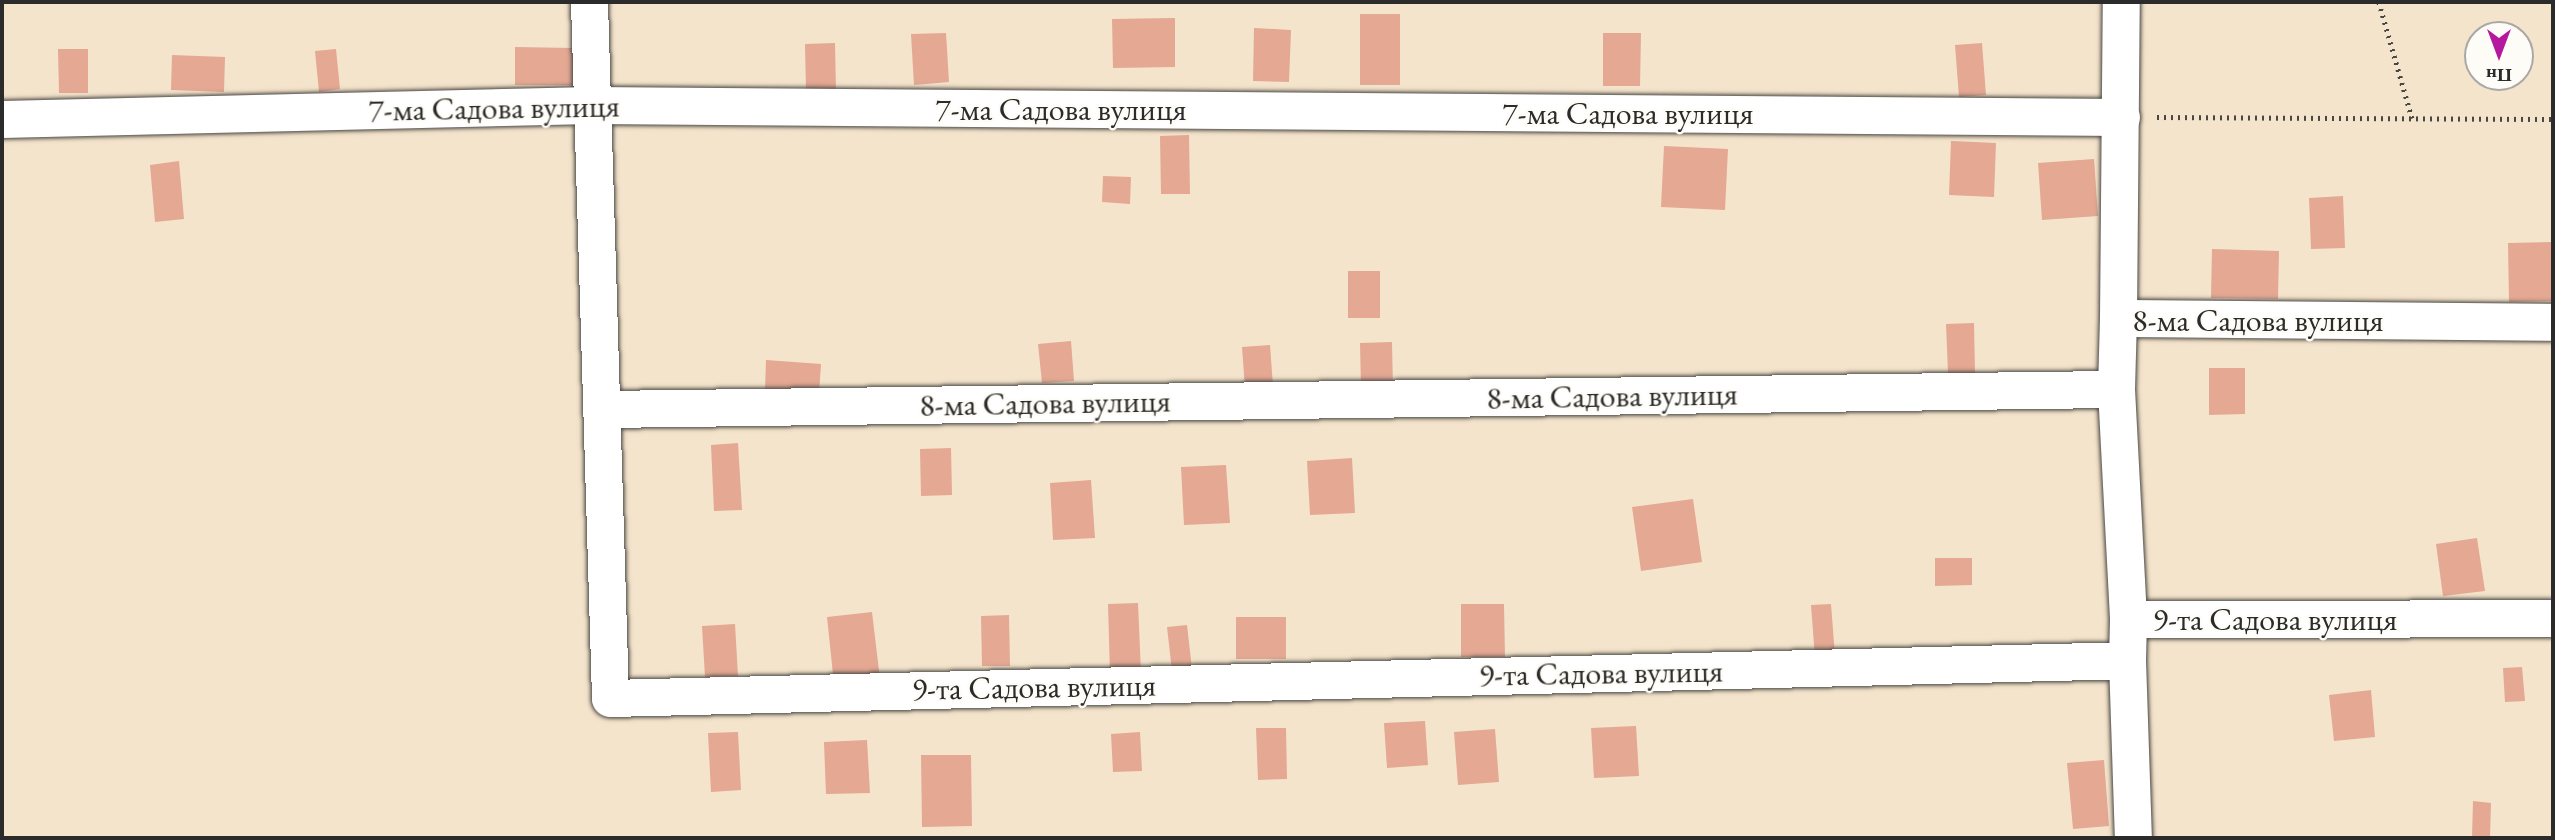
<!DOCTYPE html>
<html>
<head>
<meta charset="utf-8">
<style>
  body { margin:0 }
  #map { position:relative; width:2555px; height:840px; overflow:hidden; background:#f5e4cc; font-family:"EB Garamond",serif }
  div>[style] { position:absolute }
  .building>* { inset:0; background:#e4a893 }
  .path>* { height:4.5px; margin-top:-2.25px; transform-origin:0; background:repeating-linear-gradient(90deg,#494743 0 2px,transparent 0 7px) }
  .roads { filter:drop-shadow(0 0 2px #494743) drop-shadow(0 0 2px #494743) }
  .minor>* { height:37px; margin:-18.5px; padding:0 18.5px; transform-origin:18.5px; border-radius:18.5px; background:#fff }
  span { translate:-50% -50%; white-space:nowrap; text-align:center; line-height:1.15; -webkit-text-stroke:5px #fdfcf7; paint-order:stroke }
  .street-label { font-size:32px; color:#2b2b2b }
  .frame { position:absolute; inset:0; border:4px solid #2b2b2b; pointer-events:none }
  .north { position:absolute; left:2464px; top:21px; width:70px; height:70px; box-sizing:border-box; background:#fdfcf7; border:2px solid #a9a8a5; border-radius:50%; rotate:180deg; font-size:19px; font-weight:700; line-height:28px; text-align:center; color:#2b2b2b }
  .north::after { content:''; display:block; margin:auto; width:24px; height:32px; background:#b5179e; clip-path:polygon(50% 0,100% 100%,50% 72%,0 100%) }
</style>
</head>
<body>
<div id="map">
  <div class="building">
    <i style="clip-path:polygon(1360px 14px,1400px 14px,1400px 85px,1360px 85px)"></i>
    <i style="clip-path:polygon(1175px 18px,1175px 67px,1113px 68px,1112px 19px)"></i>
    <i style="clip-path:polygon(1254px 28px,1291px 30px,1289px 82px,1253px 81px)"></i>
    <i style="clip-path:polygon(946px 33px,949px 82px,914px 85px,911px 34px)"></i>
    <i style="clip-path:polygon(1603px 33px,1641px 33px,1640px 86px,1603px 86px)"></i>
    <i style="clip-path:polygon(835px 43px,836px 92px,806px 92px,805px 44px)"></i>
    <i style="clip-path:polygon(1982px 43px,1986px 95px,1959px 97px,1955px 45px)"></i>
    <i style="clip-path:polygon(515px 47px,574px 48px,574px 85px,515px 85px)"></i>
    <i style="clip-path:polygon(58px 49px,88px 49px,88px 93px,59px 93px)"></i>
    <i style="clip-path:polygon(336px 49px,340px 89px,319px 92px,315px 51px)"></i>
    <i style="clip-path:polygon(172px 55px,225px 57px,224px 92px,171px 90px)"></i>
    <i style="clip-path:polygon(1189px 135px,1190px 194px,1161px 194px,1160px 136px)"></i>
    <i style="clip-path:polygon(1951px 141px,1996px 143px,1994px 197px,1949px 195px)"></i>
    <i style="clip-path:polygon(1664px 146px,1728px 149px,1725px 210px,1661px 207px)"></i>
    <i style="clip-path:polygon(2094px 159px,2098px 216px,2042px 220px,2038px 163px)"></i>
    <i style="clip-path:polygon(179px 161px,184px 219px,155px 222px,150px 165px)"></i>
    <i style="clip-path:polygon(1103px 176px,1131px 177px,1130px 204px,1102px 202px)"></i>
    <i style="clip-path:polygon(2343px 196px,2345px 248px,2311px 249px,2309px 198px)"></i>
    <i style="clip-path:polygon(2552px 242px,2553px 301px,2509px 302px,2508px 243px)"></i>
    <i style="clip-path:polygon(2212px 249px,2279px 251px,2278px 299px,2211px 298px)"></i>
    <i style="clip-path:polygon(1348px 271px,1380px 271px,1380px 318px,1348px 318px)"></i>
    <i style="clip-path:polygon(1974px 323px,1975px 373px,1948px 373px,1946px 324px)"></i>
    <i style="clip-path:polygon(1071px 341px,1074px 381px,1042px 383px,1038px 344px)"></i>
    <i style="clip-path:polygon(1392px 342px,1393px 389px,1361px 389px,1360px 343px)"></i>
    <i style="clip-path:polygon(1270px 345px,1273px 386px,1245px 388px,1242px 347px)"></i>
    <i style="clip-path:polygon(766px 360px,821px 364px,819px 394px,765px 390px)"></i>
    <i style="clip-path:polygon(2209px 368px,2245px 368px,2245px 414px,2209px 415px)"></i>
    <i style="clip-path:polygon(738px 443px,742px 510px,714px 511px,711px 445px)"></i>
    <i style="clip-path:polygon(951px 448px,952px 495px,921px 496px,920px 449px)"></i>
    <i style="clip-path:polygon(1352px 458px,1355px 513px,1310px 515px,1307px 461px)"></i>
    <i style="clip-path:polygon(1226px 465px,1230px 523px,1184px 525px,1181px 467px)"></i>
    <i style="clip-path:polygon(1091px 480px,1095px 538px,1053px 540px,1050px 483px)"></i>
    <i style="clip-path:polygon(1693px 499px,1702px 562px,1641px 571px,1632px 507px)"></i>
    <i style="clip-path:polygon(2477px 538px,2485px 591px,2443px 596px,2436px 544px)"></i>
    <i style="clip-path:polygon(1935px 558px,1972px 558px,1972px 585px,1935px 586px)"></i>
    <i style="clip-path:polygon(1138px 603px,1141px 673px,1110px 674px,1108px 604px)"></i>
    <i style="clip-path:polygon(1461px 604px,1504px 604px,1505px 657px,1461px 657px)"></i>
    <i style="clip-path:polygon(1831px 604px,1835px 656px,1815px 658px,1811px 605px)"></i>
    <i style="clip-path:polygon(872px 612px,880px 679px,834px 684px,827px 617px)"></i>
    <i style="clip-path:polygon(1009px 615px,1010px 666px,982px 666px,981px 616px)"></i>
    <i style="clip-path:polygon(1236px 617px,1286px 617px,1286px 659px,1236px 659px)"></i>
    <i style="clip-path:polygon(735px 624px,738px 676px,705px 677px,702px 626px)"></i>
    <i style="clip-path:polygon(1187px 625px,1192px 669px,1172px 671px,1167px 627px)"></i>
    <i style="clip-path:polygon(2522px 667px,2525px 701px,2505px 702px,2503px 668px)"></i>
    <i style="clip-path:polygon(2371px 690px,2375px 737px,2334px 741px,2329px 695px)"></i>
    <i style="clip-path:polygon(1425px 721px,1428px 765px,1387px 768px,1384px 723px)"></i>
    <i style="clip-path:polygon(1636px 726px,1639px 776px,1594px 778px,1591px 728px)"></i>
    <i style="clip-path:polygon(1256px 728px,1286px 728px,1287px 779px,1258px 780px)"></i>
    <i style="clip-path:polygon(1495px 729px,1499px 782px,1458px 785px,1454px 732px)"></i>
    <i style="clip-path:polygon(738px 732px,741px 790px,711px 792px,708px 733px)"></i>
    <i style="clip-path:polygon(1140px 732px,1142px 771px,1113px 772px,1111px 734px)"></i>
    <i style="clip-path:polygon(867px 740px,870px 793px,826px 794px,824px 742px)"></i>
    <i style="clip-path:polygon(921px 755px,971px 755px,972px 826px,922px 827px)"></i>
    <i style="clip-path:polygon(2104px 760px,2109px 826px,2073px 829px,2067px 763px)"></i>
    <i style="clip-path:polygon(2473px 801px,2491px 803px,2490px 838px,2472px 838px)"></i>
  </div>
  <div class="path">
    <i style="left:2379px;top:2px;width:121px;rotate:74.1deg"></i>
    <i style="left:2157px;top:117px;width:396px;rotate:0.3deg"></i>
  </div>
  <div class="roads">
    <div class="minor">
      <i style="left:589px;top:2px;width:696px;rotate:88.27deg"></i>
      <i style="left:610px;top:698px;width:1517px;rotate:-1.43deg"></i>
      <i style="left:2127px;top:660px;width:41px;rotate:-88.6deg"></i>
      <i style="left:2128px;top:619px;width:425px;rotate:-0.1deg"></i>
      <i style="left:2px;top:119px;width:589px;rotate:-1.36deg"></i>
      <i style="left:591px;top:105px;width:1530px;rotate:0.45deg"></i>
      <i style="left:2118px;top:318px;width:316px;rotate:-89.5deg"></i>
      <i style="left:2116px;top:389px;width:230px;rotate:87deg"></i>
      <i style="left:603px;top:409px;width:1513px;rotate:-0.76deg"></i>
      <i style="left:2116px;top:389px;width:71px;rotate:-88.4deg"></i>
      <i style="left:2118px;top:318px;width:435px;rotate:0.5deg"></i>
      <i style="left:2127px;top:660px;width:178px;rotate:88.1deg"></i>
    </div>
  </div>
  <div class="street-label">
    <span style="left:494px;top:108px;rotate:-1deg">7-ма Садова вулиця</span>
    <span style="left:1061px;top:109px">7-ма Садова вулиця</span>
    <span style="left:1628px;top:113px">7-ма Садова вулиця</span>
    <span style="left:2258px;top:320px">8-ма Садова вулиця</span>
    <span style="left:1612px;top:396px;rotate:-1deg">8-ма Садова вулиця</span>
    <span style="left:1045px;top:403px;rotate:-1deg">8-ма Садова вулиця</span>
    <span style="left:2275px;top:619px">9-та Садова вулиця</span>
    <span style="left:1601px;top:673px;rotate:-1deg">9-та Садова вулиця</span>
    <span style="left:1034px;top:687px;rotate:-1deg">9-та Садова вулиця</span>
  </div>
  <div class="frame"></div>
  <div class="north">Пн</div>
</div>
</body>
</html>
